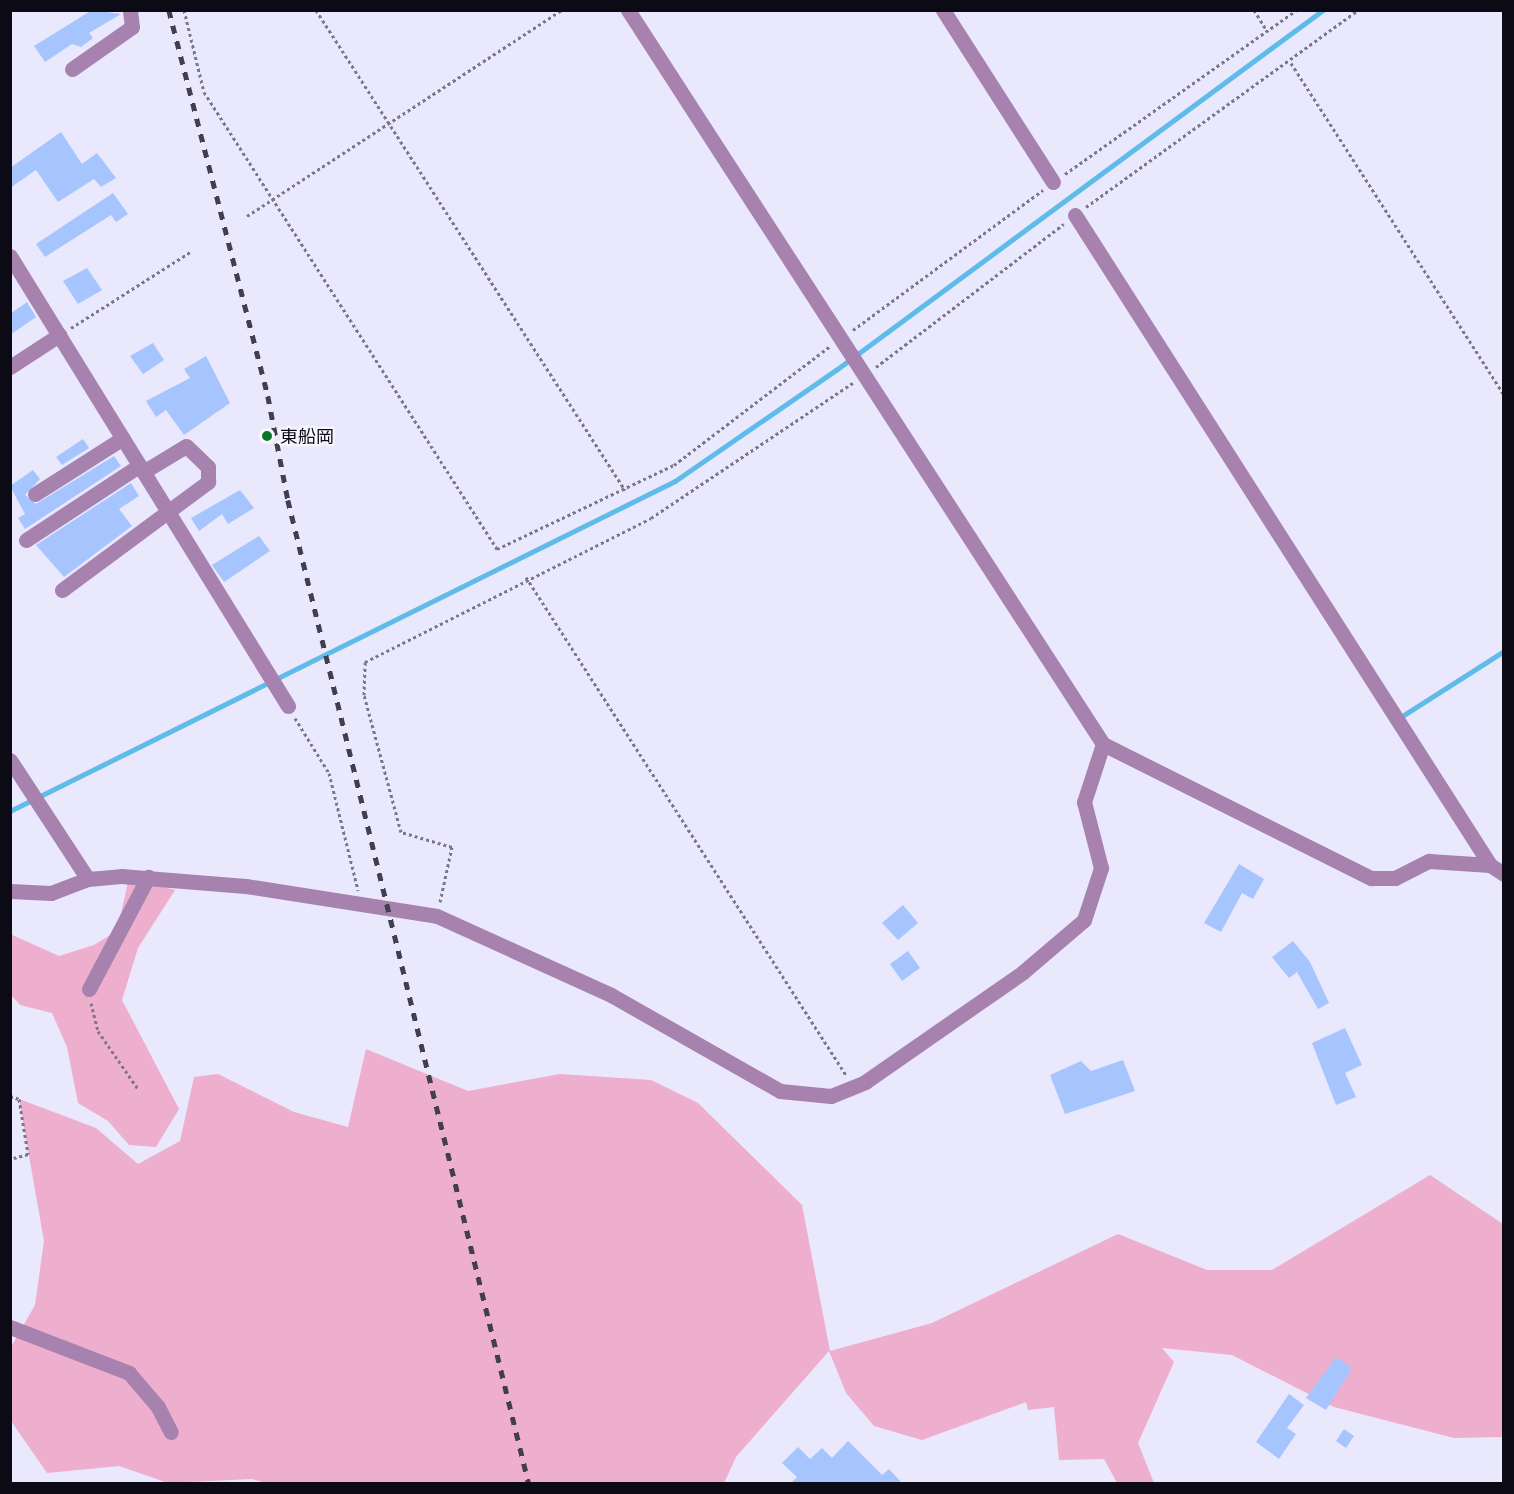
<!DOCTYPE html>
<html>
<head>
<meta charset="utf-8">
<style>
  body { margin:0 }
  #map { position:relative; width:1514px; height:1494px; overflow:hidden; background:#eae8fc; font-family:Manrope,"Noto Sans JP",sans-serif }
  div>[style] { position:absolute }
  .green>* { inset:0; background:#eeaecd }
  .stream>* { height:4.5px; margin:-2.25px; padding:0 2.25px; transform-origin:2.25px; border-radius:2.25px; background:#5fbbea }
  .building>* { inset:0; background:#a6c5ff }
  .path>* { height:3px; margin-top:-1.5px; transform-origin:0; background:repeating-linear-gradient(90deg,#7a7887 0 3px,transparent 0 6px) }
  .minor>* { height:15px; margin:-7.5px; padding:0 7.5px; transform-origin:7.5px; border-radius:7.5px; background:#a782af }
  .rail>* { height:4.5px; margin-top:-2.25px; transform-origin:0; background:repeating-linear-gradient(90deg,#413f4d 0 8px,transparent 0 16px) }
  .dots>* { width:16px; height:16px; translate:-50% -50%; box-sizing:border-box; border:3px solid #f7f7fe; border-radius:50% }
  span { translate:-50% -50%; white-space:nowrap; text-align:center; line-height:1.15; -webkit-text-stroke:4.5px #f7f7fe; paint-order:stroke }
  .poi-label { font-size:18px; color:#0c0a15 }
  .left { translate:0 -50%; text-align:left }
  .frame { position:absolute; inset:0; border:12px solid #0c0a15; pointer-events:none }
</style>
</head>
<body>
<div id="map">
  <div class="green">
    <i style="clip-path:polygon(129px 878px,175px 890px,138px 948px,122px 1000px,179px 1109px,156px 1147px,129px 1145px,108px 1121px,78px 1103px,67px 1047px,52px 1013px,20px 1005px,11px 995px,10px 934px,59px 956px,94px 945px,117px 931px)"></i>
    <i style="clip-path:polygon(366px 1049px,468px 1091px,560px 1074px,651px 1080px,698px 1103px,802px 1205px,830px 1351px,932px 1323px,1118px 1234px,1207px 1270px,1272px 1270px,1430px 1175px,1503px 1224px,1503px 1437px,1454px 1438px,1334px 1407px,1232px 1355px,1162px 1348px,1174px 1362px,1138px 1443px,1154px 1483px,1117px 1483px,1104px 1459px,1059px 1460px,1054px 1407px,1028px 1410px,1026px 1402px,922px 1440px,874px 1426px,846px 1393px,829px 1351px,736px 1457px,724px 1483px,269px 1484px,252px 1479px,168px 1483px,119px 1466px,47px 1473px,11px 1421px,11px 1347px,35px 1305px,44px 1241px,19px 1099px,96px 1128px,138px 1164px,180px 1141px,194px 1077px,218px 1074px,294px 1112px,348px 1127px)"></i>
  </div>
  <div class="stream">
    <i style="left:1404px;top:715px;width:119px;rotate:-32.6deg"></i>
    <i style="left:10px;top:811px;width:742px;rotate:-26.39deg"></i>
    <i style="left:675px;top:481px;width:196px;rotate:-34.6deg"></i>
    <i style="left:836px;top:370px;width:606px;rotate:-36.47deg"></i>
  </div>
  <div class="building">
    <i style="clip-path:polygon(92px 10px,121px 14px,89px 33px,93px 38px,81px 47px,72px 44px,45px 62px,34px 46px)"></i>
    <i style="clip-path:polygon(61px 132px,82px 164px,97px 153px,116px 178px,101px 187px,94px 179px,58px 202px,36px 170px,10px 188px,10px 168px)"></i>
    <i style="clip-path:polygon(113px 193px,128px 214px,116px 222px,111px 215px,45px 257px,36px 244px)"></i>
    <i style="clip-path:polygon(87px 268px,102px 290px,78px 304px,63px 281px)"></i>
    <i style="clip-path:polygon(27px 302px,36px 317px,10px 335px,10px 314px)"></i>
    <i style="clip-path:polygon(153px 343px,164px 360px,143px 374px,130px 356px)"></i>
    <i style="clip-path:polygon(206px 356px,230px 403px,184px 435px,166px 410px,156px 417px,146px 401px,190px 378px,184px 369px)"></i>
    <i style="clip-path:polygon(83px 439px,89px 448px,62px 465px,56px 457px)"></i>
    <i style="clip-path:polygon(114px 456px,121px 466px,25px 529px,18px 518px,25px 514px,10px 486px,33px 470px,40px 479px,25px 495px,36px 504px)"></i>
    <i style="clip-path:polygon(131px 483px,139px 496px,119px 509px,132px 526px,64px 577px,36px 545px)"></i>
    <i style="clip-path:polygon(240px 490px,254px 508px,228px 524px,222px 514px,199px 531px,191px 518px)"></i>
    <i style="clip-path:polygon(259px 536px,270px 551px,224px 582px,212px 565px)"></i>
    <i style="clip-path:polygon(1239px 864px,1264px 879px,1253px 899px,1242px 893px,1221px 932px,1204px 923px)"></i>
    <i style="clip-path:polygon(903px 905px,918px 923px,898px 940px,882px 923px)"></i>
    <i style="clip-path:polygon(1293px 941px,1310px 962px,1329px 1003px,1318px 1009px,1297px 972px,1289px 978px,1272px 957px)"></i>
    <i style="clip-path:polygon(908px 951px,920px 968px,902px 981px,890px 964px)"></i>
    <i style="clip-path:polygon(1345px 1028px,1362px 1065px,1345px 1073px,1356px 1097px,1336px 1105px,1312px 1043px)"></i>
    <i style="clip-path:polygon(1123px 1060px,1135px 1091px,1065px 1114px,1050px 1075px,1081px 1061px,1091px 1071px)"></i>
    <i style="clip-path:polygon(1336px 1357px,1352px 1368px,1326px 1410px,1306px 1398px)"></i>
    <i style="clip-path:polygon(1289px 1394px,1304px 1405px,1287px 1428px,1296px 1434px,1279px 1459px,1256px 1442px)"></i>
    <i style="clip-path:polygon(1344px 1429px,1354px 1436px,1346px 1448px,1336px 1441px)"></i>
    <i style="clip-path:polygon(848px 1441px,882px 1475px,889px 1469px,903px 1484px,790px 1484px,797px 1477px,782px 1463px,798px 1447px,810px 1459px,822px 1448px,832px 1458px)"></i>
  </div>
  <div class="path">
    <i style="left:184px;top:10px;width:84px;rotate:76.3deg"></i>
    <i style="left:204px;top:92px;width:543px;rotate:57.33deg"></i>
    <i style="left:497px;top:549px;width:196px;rotate:-25.4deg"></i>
    <i style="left:674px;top:465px;width:196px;rotate:-37.3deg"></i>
    <i style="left:316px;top:10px;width:571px;rotate:57.23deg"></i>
    <i style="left:1254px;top:10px;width:25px;rotate:58deg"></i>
    <i style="left:1291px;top:63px;width:394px;rotate:57.3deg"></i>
    <i style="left:1065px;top:174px;width:284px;rotate:-35.3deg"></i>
    <i style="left:1086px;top:207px;width:336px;rotate:-35.9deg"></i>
    <i style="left:247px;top:216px;width:376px;rotate:-33.2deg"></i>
    <i style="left:71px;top:328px;width:143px;rotate:-32.5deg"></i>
    <i style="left:853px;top:330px;width:236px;rotate:-36.4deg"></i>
    <i style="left:876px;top:367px;width:236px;rotate:-37.3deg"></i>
    <i style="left:526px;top:577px;width:592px;rotate:57.28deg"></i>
    <i style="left:295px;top:718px;width:65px;rotate:58.3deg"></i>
    <i style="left:329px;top:773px;width:121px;rotate:76.1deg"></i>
    <i style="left:440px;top:902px;width:56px;rotate:-77.7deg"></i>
    <i style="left:452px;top:847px;width:53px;rotate:-163.6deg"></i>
    <i style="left:401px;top:832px;width:142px;rotate:-105.1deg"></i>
    <i style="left:364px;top:695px;width:33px;rotate:-88deg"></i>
    <i style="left:365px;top:662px;width:320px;rotate:-26.7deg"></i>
    <i style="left:651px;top:518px;width:243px;rotate:-33.8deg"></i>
    <i style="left:91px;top:1003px;width:29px;rotate:76deg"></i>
    <i style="left:98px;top:1031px;width:70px;rotate:55.4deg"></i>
    <i style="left:10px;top:1096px;width:9px;rotate:18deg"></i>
    <i style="left:19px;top:1099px;width:56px;rotate:80.7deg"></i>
    <i style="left:28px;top:1154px;width:19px;rotate:164deg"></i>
  </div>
  <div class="minor">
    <i style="left:628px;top:10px;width:874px;rotate:57.09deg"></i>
    <i style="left:1103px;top:744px;width:300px;rotate:26.6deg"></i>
    <i style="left:1371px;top:878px;width:24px"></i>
    <i style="left:1395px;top:878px;width:38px;rotate:-27deg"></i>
    <i style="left:1429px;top:861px;width:61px;rotate:3.8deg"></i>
    <i style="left:1490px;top:865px;width:17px;rotate:33deg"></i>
    <i style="left:943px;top:10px;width:204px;rotate:57.4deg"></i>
    <i style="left:72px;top:69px;width:73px;rotate:-35deg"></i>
    <i style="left:132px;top:27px;width:17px;rotate:-97deg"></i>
    <i style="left:1075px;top:215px;width:771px;rotate:57.44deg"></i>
    <i style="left:10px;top:256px;width:529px;rotate:58.29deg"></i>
    <i style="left:10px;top:367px;width:59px;rotate:-33.1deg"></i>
    <i style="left:35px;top:494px;width:104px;rotate:-32.5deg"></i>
    <i style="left:26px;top:540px;width:136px;rotate:-33.3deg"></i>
    <i style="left:62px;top:590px;width:182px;rotate:-36.5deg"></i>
    <i style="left:208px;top:482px;width:15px;rotate:-90deg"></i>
    <i style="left:208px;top:467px;width:30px;rotate:-136deg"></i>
    <i style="left:186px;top:446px;width:50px;rotate:148.8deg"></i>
    <i style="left:10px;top:760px;width:142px;rotate:56.8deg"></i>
    <i style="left:10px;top:891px;width:41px;rotate:2.8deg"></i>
    <i style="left:51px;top:893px;width:40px;rotate:-21deg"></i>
    <i style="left:88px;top:879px;width:33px;rotate:-5deg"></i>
    <i style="left:121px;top:876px;width:125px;rotate:4.6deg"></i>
    <i style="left:246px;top:886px;width:193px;rotate:8.9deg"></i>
    <i style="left:437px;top:916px;width:191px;rotate:24.4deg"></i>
    <i style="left:611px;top:995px;width:194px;rotate:29.6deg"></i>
    <i style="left:780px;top:1091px;width:51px;rotate:5.6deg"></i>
    <i style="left:831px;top:1096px;width:37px;rotate:-22deg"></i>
    <i style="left:865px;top:1082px;width:193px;rotate:-34.8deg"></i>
    <i style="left:1023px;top:972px;width:80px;rotate:-40.4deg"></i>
    <i style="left:1084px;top:920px;width:55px;rotate:-71.9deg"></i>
    <i style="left:1101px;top:868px;width:68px;rotate:-104.4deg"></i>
    <i style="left:1084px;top:802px;width:61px;rotate:-71.9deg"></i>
    <i style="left:89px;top:989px;width:127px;rotate:-62.2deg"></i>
    <i style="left:10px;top:1327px;width:128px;rotate:21.1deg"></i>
    <i style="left:129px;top:1373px;width:45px;rotate:49.5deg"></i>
    <i style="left:158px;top:1407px;width:28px;rotate:63deg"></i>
  </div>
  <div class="rail">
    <i style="left:169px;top:10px;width:398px;rotate:75.6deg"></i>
    <i style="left:268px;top:396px;width:106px;rotate:79.1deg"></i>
    <i style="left:288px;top:500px;width:1013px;rotate:76.24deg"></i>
  </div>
  <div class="dots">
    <i style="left:267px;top:436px;background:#0c7628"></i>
  </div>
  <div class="poi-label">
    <span class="left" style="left:280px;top:436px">東船岡</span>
  </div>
  <div class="frame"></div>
</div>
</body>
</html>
